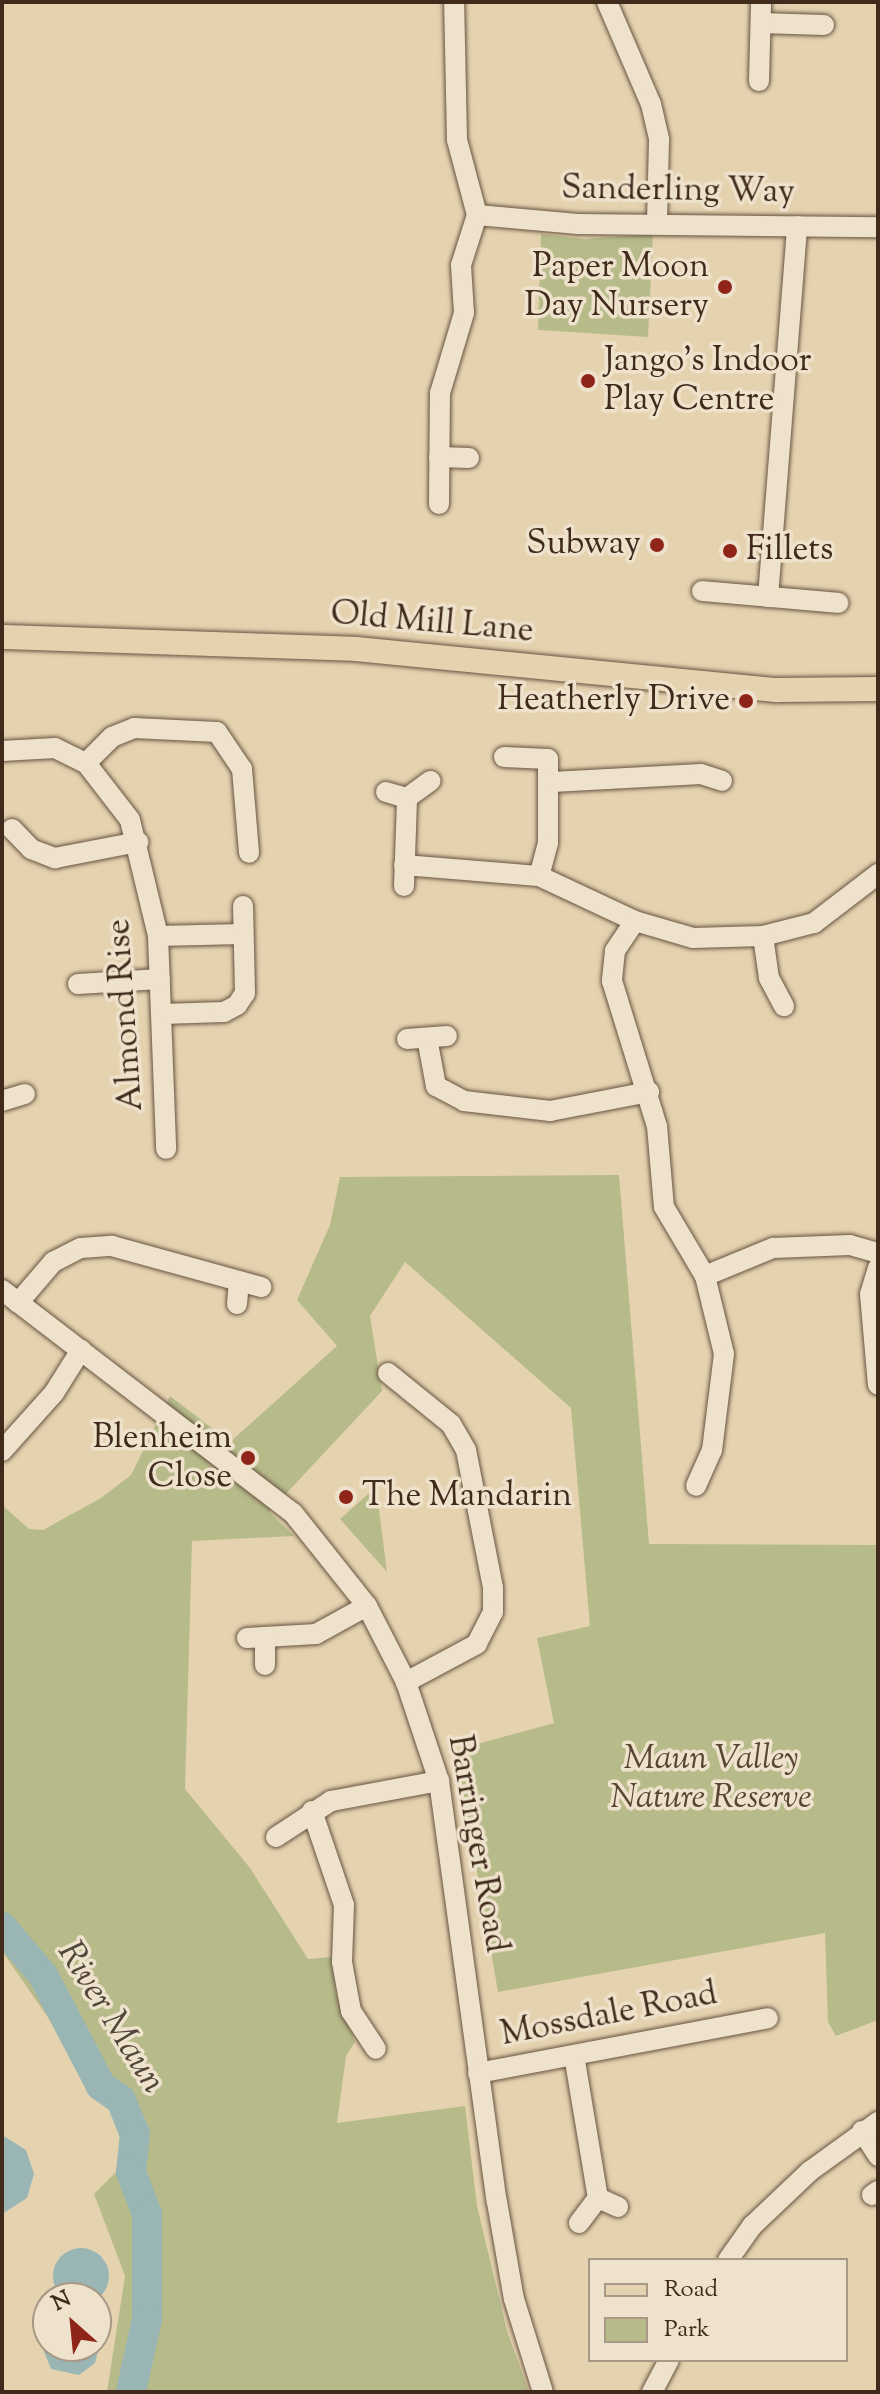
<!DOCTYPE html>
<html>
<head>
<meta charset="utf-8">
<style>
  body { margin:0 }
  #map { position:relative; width:880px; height:2394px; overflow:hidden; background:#e5d3b0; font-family:"Sorts Mill Goudy",serif }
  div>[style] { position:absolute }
  .green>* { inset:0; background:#b7bb8a }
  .water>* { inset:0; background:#99b6b4 }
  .round { border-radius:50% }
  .river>* { height:30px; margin:-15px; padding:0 15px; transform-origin:15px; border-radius:15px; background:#99b6b4 }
  .roads { filter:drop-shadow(0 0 2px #685441) drop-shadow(0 0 2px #685441) }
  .minor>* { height:20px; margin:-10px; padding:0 10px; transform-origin:10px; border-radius:10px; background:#eee2cc }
  .major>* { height:24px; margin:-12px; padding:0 12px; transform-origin:12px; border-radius:12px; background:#e5d3b0 }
  .dots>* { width:22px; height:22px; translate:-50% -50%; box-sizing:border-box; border:4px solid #eee2cc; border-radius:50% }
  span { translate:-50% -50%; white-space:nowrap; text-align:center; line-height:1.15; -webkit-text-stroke:7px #eee2cc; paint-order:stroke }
  .street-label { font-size:34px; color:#3f2a1c }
  .poi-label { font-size:34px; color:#3f2a1c }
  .right { translate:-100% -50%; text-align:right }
  .left { translate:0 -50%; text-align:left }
  .park-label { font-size:34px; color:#574732; font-style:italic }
  .water-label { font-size:36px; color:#51463a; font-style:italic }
  .frame { position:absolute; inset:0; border:4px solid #3f2a1c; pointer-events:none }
  .legend { position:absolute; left:588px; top:2258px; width:260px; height:104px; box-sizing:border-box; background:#eee2cc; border:2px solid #a89886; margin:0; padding:10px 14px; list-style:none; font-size:24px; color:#3f2a1c }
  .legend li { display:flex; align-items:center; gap:16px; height:40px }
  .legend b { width:40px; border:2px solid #a89886 }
  .north { position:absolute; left:32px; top:2282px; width:80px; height:80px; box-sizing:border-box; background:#eee2cc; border:2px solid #a89886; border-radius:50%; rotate:333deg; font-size:22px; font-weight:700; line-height:32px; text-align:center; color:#3f2a1c }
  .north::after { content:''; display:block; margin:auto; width:28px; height:36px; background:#8f2418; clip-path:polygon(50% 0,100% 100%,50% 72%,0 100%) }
</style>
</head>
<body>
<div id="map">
  <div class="green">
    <i style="clip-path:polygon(541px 234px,584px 239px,653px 234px,648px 337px,538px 330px)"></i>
    <i style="clip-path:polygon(619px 1175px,649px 1544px,878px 1545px,878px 2020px,836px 2036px,828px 2022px,825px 1933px,498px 1992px,456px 1750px,554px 1723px,537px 1638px,590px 1626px,571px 1408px,405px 1262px,370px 1316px,382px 1391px,269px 1512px,294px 1536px,192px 1541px,185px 1789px,250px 1868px,308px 1959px,331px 1957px,336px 1994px,355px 2042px,346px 2056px,337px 2123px,465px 2106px,477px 2206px,507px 2331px,529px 2392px,107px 2392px,125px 2276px,94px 2194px,139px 2149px,2px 1951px,2px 1505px,29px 1529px,43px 1530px,101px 1498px,131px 1475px,170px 1396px,230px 1442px,337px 1346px,297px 1300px,330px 1225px,340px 1177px)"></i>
    <i style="clip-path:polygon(376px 1487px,387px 1572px,340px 1519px)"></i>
  </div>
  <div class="water">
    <i style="clip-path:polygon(2px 2135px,26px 2150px,34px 2174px,27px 2198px,2px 2214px)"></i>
    <i class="round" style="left:53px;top:2248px;width:56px;height:56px"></i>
    <i style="clip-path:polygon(48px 2327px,48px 2346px,96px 2346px,96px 2332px,100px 2344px,95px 2363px,79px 2375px,51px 2369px,41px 2344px)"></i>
  </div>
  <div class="river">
    <i style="left:2px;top:1927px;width:63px;rotate:49.5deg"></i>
    <i style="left:43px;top:1975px;width:125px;rotate:62.4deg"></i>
    <i style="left:101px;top:2086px;width:24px;rotate:35deg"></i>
    <i style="left:121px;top:2100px;width:37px;rotate:68deg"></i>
    <i style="left:135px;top:2134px;width:38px;rotate:96deg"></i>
    <i style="left:131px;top:2172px;width:45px;rotate:69.1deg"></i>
    <i style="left:147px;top:2214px;width:105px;rotate:90deg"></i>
    <i style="left:147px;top:2319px;width:75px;rotate:102.4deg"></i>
  </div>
  <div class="roads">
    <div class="minor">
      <i style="left:607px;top:2px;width:111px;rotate:66.7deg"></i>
      <i style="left:651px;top:104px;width:37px;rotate:77deg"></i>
      <i style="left:659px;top:140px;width:80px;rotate:91.4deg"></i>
      <i style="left:761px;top:23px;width:63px;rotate:1.8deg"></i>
      <i style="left:759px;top:81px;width:79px;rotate:-88.5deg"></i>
      <i style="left:477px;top:215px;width:101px;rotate:5.1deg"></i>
      <i style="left:578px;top:224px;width:300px;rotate:0.6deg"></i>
      <i style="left:439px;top:457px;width:30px;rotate:2deg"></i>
      <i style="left:439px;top:504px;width:111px;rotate:-89.5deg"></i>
      <i style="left:440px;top:393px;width:84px;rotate:-73.3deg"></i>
      <i style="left:464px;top:313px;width:48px;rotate:-93.6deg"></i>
      <i style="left:461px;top:265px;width:52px;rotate:-72.3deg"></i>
      <i style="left:477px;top:215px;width:78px;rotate:-104.9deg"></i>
      <i style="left:457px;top:140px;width:138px;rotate:-91.2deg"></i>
      <i style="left:702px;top:591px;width:137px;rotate:5deg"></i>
      <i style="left:768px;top:597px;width:372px;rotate:-85.5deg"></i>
      <i style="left:2px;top:751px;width:53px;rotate:-3.2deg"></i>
      <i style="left:55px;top:748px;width:34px;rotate:26deg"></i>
      <i style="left:86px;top:763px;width:72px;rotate:52.3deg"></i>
      <i style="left:130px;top:820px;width:119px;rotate:76.4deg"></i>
      <i style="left:158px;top:936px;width:213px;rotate:87.8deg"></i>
      <i style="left:504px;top:757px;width:44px;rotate:2.6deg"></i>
      <i style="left:548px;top:759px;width:84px;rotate:90deg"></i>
      <i style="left:548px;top:843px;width:34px;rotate:105deg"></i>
      <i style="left:86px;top:763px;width:37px;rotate:-45deg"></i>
      <i style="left:112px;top:737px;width:24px;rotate:-22deg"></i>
      <i style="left:134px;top:728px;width:83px;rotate:2.8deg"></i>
      <i style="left:217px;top:732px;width:45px;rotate:56deg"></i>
      <i style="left:242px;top:769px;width:84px;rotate:85.2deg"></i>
      <i style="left:552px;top:782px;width:149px;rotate:-3.1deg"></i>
      <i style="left:701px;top:774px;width:22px;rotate:18deg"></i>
      <i style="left:386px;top:792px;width:22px;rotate:16deg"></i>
      <i style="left:12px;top:829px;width:28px;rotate:46deg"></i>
      <i style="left:31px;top:849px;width:26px;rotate:21deg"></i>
      <i style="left:55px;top:858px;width:85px;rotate:-10.9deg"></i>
      <i style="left:404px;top:865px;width:135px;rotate:4.7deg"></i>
      <i style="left:539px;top:876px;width:106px;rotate:25.1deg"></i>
      <i style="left:635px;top:921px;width:60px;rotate:16.3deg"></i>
      <i style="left:693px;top:938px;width:70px;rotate:-1.6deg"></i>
      <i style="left:763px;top:936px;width:53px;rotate:-14.3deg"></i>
      <i style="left:814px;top:923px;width:81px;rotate:-37.4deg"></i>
      <i style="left:404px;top:886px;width:88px;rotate:-88deg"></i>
      <i style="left:407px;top:798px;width:29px;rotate:-36deg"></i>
      <i style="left:635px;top:921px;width:36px;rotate:124deg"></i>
      <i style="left:615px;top:951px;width:30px;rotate:96deg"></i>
      <i style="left:612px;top:981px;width:152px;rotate:72.8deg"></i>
      <i style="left:657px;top:1126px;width:81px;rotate:85.1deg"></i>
      <i style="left:664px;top:1207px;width:80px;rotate:59.3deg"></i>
      <i style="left:705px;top:1276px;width:80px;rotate:76.3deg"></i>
      <i style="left:724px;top:1354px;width:97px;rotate:97.1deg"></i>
      <i style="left:712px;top:1450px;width:39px;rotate:114deg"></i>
      <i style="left:158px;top:936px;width:85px;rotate:-1.3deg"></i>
      <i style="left:763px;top:936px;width:42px;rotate:81.9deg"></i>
      <i style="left:769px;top:978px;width:32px;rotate:62deg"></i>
      <i style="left:78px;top:984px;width:82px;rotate:-3.5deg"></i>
      <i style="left:162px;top:1014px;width:62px;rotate:-1.8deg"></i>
      <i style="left:224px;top:1012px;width:15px;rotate:-28deg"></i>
      <i style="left:237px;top:1005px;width:14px;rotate:-56deg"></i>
      <i style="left:245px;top:993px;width:87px;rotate:-91.3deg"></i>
      <i style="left:427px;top:1038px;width:49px;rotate:79.4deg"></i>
      <i style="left:436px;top:1086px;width:32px;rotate:28deg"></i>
      <i style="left:464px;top:1101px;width:87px;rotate:6.6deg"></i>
      <i style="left:550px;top:1111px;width:101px;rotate:-10.9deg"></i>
      <i style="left:407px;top:1039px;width:40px;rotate:-4.3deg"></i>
      <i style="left:2px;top:1101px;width:24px;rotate:-17deg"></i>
      <i style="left:878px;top:1268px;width:27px;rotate:107deg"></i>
      <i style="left:870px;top:1294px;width:91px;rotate:85deg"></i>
      <i style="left:705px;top:1276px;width:74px;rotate:-22.4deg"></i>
      <i style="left:773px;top:1248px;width:77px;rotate:-2.2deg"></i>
      <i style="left:850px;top:1245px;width:29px;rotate:16deg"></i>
      <i style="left:2px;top:1290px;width:367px;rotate:37.5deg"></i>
      <i style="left:293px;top:1513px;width:119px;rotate:51.5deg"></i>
      <i style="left:367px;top:1606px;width:85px;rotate:62.8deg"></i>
      <i style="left:406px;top:1682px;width:104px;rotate:71.6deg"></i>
      <i style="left:439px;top:1781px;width:425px;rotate:82.2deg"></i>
      <i style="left:497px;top:2202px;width:98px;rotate:80.1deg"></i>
      <i style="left:514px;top:2299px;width:97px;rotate:72.7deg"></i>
      <i style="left:18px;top:1303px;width:54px;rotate:-49.5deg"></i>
      <i style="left:53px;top:1262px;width:31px;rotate:-27deg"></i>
      <i style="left:81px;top:1248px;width:31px;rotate:-4deg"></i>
      <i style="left:112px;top:1246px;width:155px;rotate:15.4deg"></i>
      <i style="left:237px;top:1304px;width:23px;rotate:-85deg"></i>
      <i style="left:388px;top:1373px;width:81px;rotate:39deg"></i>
      <i style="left:451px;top:1424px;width:30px;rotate:60deg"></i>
      <i style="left:466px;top:1450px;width:141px;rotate:78.9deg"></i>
      <i style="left:493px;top:1588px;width:24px;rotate:90deg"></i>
      <i style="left:493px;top:1612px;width:36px;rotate:117deg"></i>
      <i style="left:477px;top:1644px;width:81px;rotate:151.8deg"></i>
      <i style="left:2px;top:1451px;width:78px;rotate:-48.1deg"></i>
      <i style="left:54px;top:1393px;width:51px;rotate:-57.9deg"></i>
      <i style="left:247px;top:1638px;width:69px;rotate:-3.3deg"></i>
      <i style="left:316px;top:1634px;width:58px;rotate:-28.8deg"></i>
      <i style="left:265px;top:1665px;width:26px;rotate:-90deg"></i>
      <i style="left:312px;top:1811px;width:99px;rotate:71.2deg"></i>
      <i style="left:344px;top:1905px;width:57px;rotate:92deg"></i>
      <i style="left:342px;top:1962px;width:50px;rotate:79.6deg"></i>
      <i style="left:351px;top:2011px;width:45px;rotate:56.7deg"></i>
      <i style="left:276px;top:1837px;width:66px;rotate:-33.2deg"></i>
      <i style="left:331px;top:1801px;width:110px;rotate:-10.5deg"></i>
      <i style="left:574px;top:2055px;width:145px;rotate:80.5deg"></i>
      <i style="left:478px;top:2073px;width:295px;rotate:-10.7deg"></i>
      <i style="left:862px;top:2131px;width:30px;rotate:57deg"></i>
      <i style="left:872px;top:2195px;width:7px;rotate:-34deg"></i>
      <i style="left:579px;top:2223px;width:31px;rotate:-53deg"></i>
      <i style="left:598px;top:2198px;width:22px;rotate:24deg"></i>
      <i style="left:728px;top:2260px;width:42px;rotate:-54.8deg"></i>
      <i style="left:752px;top:2226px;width:80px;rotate:-43.5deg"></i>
      <i style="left:810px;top:2171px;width:84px;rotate:-35.8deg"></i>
      <i style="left:652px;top:2392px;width:36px;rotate:-62deg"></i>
    </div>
    <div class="major">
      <i style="left:2px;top:637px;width:354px;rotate:1.9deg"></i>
      <i style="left:356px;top:649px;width:422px;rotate:5.6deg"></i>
      <i style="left:776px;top:690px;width:102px;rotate:-0.6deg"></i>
    </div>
  </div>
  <div class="dots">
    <i style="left:725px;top:287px;background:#8f2418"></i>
    <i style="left:588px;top:381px;background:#8f2418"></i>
    <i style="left:657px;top:545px;background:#8f2418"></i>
    <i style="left:730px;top:551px;background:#8f2418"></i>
    <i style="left:746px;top:701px;background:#8f2418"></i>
    <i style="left:248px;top:1458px;background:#8f2418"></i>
    <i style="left:346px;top:1497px;background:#8f2418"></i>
  </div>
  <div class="street-label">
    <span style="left:678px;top:191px;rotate:1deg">Sanderling Way</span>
    <span style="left:432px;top:623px;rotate:5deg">Old Mill Lane</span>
    <span style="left:126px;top:1015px;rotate:-94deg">Almond Rise</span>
    <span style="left:477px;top:1844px;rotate:80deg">Barringer Road</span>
    <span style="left:609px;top:2015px;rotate:-11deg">Mossdale Road</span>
  </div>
  <div class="poi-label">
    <span class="right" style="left:709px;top:287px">Paper Moon<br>Day Nursery</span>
    <span class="left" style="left:604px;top:381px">Jango's Indoor<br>Play Centre</span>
    <span class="right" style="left:641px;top:545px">Subway</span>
    <span class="left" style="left:746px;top:551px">Fillets</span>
    <span class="right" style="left:730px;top:701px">Heatherly Drive</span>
    <span class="right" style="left:232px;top:1458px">Blenheim<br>Close</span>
    <span class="left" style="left:362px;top:1497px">The Mandarin</span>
  </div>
  <div class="park-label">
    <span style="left:711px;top:1779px">Maun Valley<br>Nature Reserve</span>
  </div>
  <div class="water-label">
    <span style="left:110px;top:2018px;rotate:58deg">River Maun</span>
  </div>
  <div class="frame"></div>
  <ul class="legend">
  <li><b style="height:10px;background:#e5d3b0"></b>Road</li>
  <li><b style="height:22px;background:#b7bb8a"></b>Park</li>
  </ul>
  <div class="north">N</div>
</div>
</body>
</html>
